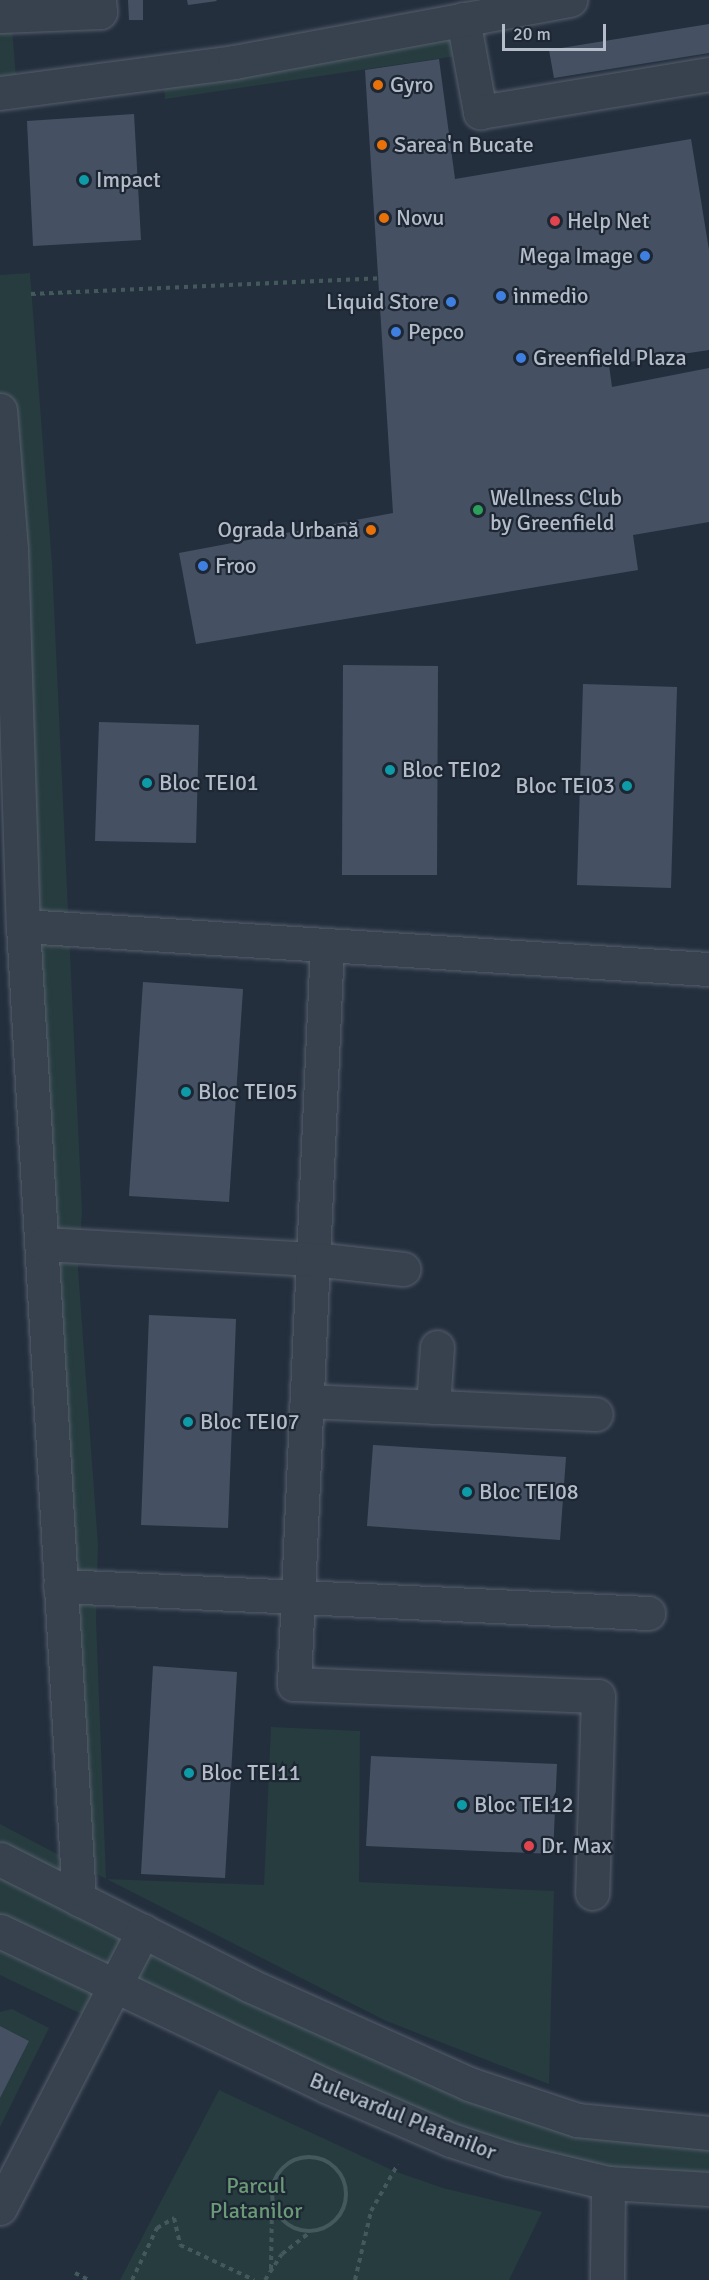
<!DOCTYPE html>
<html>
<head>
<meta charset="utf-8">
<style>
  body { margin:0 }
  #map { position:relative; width:709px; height:2280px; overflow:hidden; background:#242f3e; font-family:Signika,sans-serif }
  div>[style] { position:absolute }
  .green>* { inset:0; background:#263c3f }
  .building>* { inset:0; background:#455162 }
  .path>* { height:4px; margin-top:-2px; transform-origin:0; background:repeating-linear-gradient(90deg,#44595c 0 4.5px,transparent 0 9px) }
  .path>.ring { margin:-2px; padding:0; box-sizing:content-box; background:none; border:4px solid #44595c; border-radius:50% }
  .roads { filter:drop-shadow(0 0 2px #565f6c) drop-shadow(0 0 2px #565f6c) }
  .minor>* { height:33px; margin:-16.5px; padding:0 16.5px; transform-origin:16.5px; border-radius:16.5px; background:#38414e }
  .dots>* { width:16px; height:16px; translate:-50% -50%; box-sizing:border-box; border:3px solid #1d2633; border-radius:50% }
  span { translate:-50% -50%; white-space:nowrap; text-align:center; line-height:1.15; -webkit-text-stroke:4.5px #1d2633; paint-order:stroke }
  .poi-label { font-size:22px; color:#b4bcc9 }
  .left { translate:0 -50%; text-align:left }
  .right { translate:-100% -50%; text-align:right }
  .street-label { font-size:22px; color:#b4bcc9 }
  .park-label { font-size:22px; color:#6b9a76 }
  .scale { position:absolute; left:502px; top:24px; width:104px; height:27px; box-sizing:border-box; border:3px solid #b4bcc9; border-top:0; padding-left:8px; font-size:18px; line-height:21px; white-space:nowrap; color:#b4bcc9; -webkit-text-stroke:4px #1d2633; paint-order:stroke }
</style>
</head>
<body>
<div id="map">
  <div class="green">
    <i style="clip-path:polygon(0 0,11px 15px,17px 91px,0 93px)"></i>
    <i style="clip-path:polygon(463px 19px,470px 54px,165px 99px,163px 74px)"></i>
    <i style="clip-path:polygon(30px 273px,52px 564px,82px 1212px,78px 1269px,98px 1545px,96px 1619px,106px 1879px,264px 1885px,271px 1727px,360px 1731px,359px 1882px,554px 1891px,549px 2084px,386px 2021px,77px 1864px,79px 1899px,469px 2084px,709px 2133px,709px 2189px,559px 2172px,114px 1986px,96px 2021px,0 1975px,0 1824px,76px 1864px,0 410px,0 275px)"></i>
    <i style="clip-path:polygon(12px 2009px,49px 2028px,0 2127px,0 2098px,29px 2041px,0 2026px,0 2012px)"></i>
    <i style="clip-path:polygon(219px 2090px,394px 2171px,443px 2188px,542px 2212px,509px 2280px,120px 2280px)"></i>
  </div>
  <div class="building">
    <i style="clip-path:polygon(128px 0,143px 0,143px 20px,129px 20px)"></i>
    <i style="clip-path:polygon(187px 0,216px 0,217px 1px,188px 5px)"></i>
    <i style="clip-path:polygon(709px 24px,709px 53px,554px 78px,549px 50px)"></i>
    <i style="clip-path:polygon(439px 59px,455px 179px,691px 139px,709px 250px,709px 350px,609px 365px,612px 387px,709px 368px,709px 522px,633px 535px,638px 570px,196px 644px,179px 553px,393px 513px,365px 70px)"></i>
    <i style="clip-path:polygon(134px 114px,141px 240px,33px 246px,27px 121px)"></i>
    <i style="clip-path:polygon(343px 665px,438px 666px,437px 875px,342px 875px)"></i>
    <i style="clip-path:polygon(583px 684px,677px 687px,671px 888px,577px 885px)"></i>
    <i style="clip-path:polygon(99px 722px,199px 725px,196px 843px,95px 841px)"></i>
    <i style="clip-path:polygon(143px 982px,243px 989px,229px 1202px,129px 1196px)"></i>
    <i style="clip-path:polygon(149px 1315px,236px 1319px,228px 1528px,141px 1525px)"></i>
    <i style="clip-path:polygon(373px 1445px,566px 1457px,560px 1540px,367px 1526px)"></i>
    <i style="clip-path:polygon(153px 1666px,237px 1672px,225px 1878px,141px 1874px)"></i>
    <i style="clip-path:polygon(371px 1756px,557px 1764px,553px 1854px,366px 1846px)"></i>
    <i style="clip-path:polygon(0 2026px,29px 2041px,0 2098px)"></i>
  </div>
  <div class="path">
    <i style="left:31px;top:294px;width:349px;rotate:-2.6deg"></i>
    <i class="ring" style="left:272px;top:2157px;width:70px;height:70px"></i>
    <i style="left:271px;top:2269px;width:65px;rotate:-89.1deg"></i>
    <i style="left:75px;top:2273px;width:16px;rotate:27deg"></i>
    <i style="left:132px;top:2280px;width:58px;rotate:-64.3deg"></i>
    <i style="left:157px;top:2228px;width:20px;rotate:-30deg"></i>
    <i style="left:174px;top:2218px;width:28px;rotate:77deg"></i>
    <i style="left:180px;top:2245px;width:82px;rotate:25.3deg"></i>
    <i style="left:265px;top:2280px;width:31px;rotate:-57deg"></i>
    <i style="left:282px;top:2254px;width:36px;rotate:-38deg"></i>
    <i style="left:355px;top:2280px;width:71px;rotate:-76.9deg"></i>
    <i style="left:371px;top:2211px;width:54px;rotate:-60.1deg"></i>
  </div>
  <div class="roads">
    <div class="minor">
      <i style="left:0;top:16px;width:100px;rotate:-2.3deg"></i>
      <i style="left:100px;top:12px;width:12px;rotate:-95deg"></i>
      <i style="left:463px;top:19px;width:95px;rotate:79.6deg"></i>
      <i style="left:480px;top:112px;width:232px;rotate:-9.4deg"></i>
      <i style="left:0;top:93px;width:236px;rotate:-7.5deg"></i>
      <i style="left:234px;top:62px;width:342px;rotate:-10.5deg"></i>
      <i style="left:0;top:410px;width:140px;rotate:85.5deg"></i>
      <i style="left:11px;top:550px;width:376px;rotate:88.2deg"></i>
      <i style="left:23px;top:926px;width:975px;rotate:86.71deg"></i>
      <i style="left:23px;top:926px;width:687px;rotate:3.59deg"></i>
      <i style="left:327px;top:945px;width:740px;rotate:92.56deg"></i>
      <i style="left:294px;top:1684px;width:304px;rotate:2.3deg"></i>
      <i style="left:598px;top:1696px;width:197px;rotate:91.7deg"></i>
      <i style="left:43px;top:1244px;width:270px;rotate:3.2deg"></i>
      <i style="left:313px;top:1259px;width:91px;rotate:6.3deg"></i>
      <i style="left:307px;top:1401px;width:289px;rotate:2.6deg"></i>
      <i style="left:433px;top:1407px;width:60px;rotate:-86.2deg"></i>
      <i style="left:60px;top:1586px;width:589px;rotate:2.63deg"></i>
      <i style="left:0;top:1859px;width:279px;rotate:26.8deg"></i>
      <i style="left:249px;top:1985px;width:241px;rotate:24.2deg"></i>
      <i style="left:469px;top:2084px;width:114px;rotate:18.4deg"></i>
      <i style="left:577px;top:2120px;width:133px;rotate:5.6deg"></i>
      <i style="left:0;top:1931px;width:361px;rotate:25.4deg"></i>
      <i style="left:326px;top:2086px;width:136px;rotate:23.4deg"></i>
      <i style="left:451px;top:2140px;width:60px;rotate:18.4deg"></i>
      <i style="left:508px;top:2159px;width:103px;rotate:13.5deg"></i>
      <i style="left:608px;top:2183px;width:101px;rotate:3.4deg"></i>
      <i style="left:0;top:2208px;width:312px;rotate:-62.7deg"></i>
      <i style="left:607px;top:2280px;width:97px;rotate:-89.4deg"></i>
    </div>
  </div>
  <div class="dots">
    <i style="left:378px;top:85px;background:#e8710a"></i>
    <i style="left:382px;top:145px;background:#e8710a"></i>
    <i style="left:84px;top:180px;background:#0f9aa8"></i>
    <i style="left:384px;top:218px;background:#e8710a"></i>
    <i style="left:555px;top:221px;background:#e0444e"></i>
    <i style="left:645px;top:256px;background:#3f7fe0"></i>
    <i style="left:501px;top:296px;background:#3f7fe0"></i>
    <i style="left:451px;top:302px;background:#3f7fe0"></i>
    <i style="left:396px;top:332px;background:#3f7fe0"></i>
    <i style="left:521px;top:358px;background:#3f7fe0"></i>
    <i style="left:478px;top:510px;background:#2e9e5b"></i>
    <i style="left:371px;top:530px;background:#e8710a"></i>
    <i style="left:203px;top:566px;background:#3f7fe0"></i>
    <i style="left:390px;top:770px;background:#0f9aa8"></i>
    <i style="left:147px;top:783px;background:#0f9aa8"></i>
    <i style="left:627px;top:786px;background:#0f9aa8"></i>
    <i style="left:186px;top:1092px;background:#0f9aa8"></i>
    <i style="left:188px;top:1422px;background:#0f9aa8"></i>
    <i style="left:467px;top:1492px;background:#0f9aa8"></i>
    <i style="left:189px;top:1773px;background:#0f9aa8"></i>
    <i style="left:462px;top:1805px;background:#0f9aa8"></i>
    <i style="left:529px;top:1846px;background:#e0444e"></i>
  </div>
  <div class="poi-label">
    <span class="left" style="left:390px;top:85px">Gyro</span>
    <span class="left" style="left:394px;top:145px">Sarea'n Bucate</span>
    <span class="left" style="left:96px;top:180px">Impact</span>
    <span class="left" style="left:396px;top:218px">Novu</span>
    <span class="left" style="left:567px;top:221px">Help Net</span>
    <span class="right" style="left:633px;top:256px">Mega Image</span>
    <span class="left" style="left:513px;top:296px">inmedio</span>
    <span class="right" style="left:439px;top:302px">Liquid Store</span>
    <span class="left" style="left:408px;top:332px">Pepco</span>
    <span class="left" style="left:533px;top:358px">Greenfield Plaza</span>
    <span class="left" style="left:490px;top:510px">Wellness Club<br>by Greenfield</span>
    <span class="right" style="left:359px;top:530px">Ograda Urbană</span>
    <span class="left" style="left:215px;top:566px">Froo</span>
    <span class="left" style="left:402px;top:770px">Bloc TEI02</span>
    <span class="left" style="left:159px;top:783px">Bloc TEI01</span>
    <span class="right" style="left:615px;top:786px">Bloc TEI03</span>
    <span class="left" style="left:198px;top:1092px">Bloc TEI05</span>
    <span class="left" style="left:200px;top:1422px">Bloc TEI07</span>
    <span class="left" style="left:479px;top:1492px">Bloc TEI08</span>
    <span class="left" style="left:201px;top:1773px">Bloc TEI11</span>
    <span class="left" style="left:474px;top:1805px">Bloc TEI12</span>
    <span class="left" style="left:541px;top:1846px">Dr. Max</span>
  </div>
  <div class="street-label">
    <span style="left:403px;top:2116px;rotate:22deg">Bulevardul Platanilor</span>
  </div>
  <div class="park-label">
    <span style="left:256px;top:2198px">Parcul<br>Platanilor</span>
  </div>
  <div class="scale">20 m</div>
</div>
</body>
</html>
